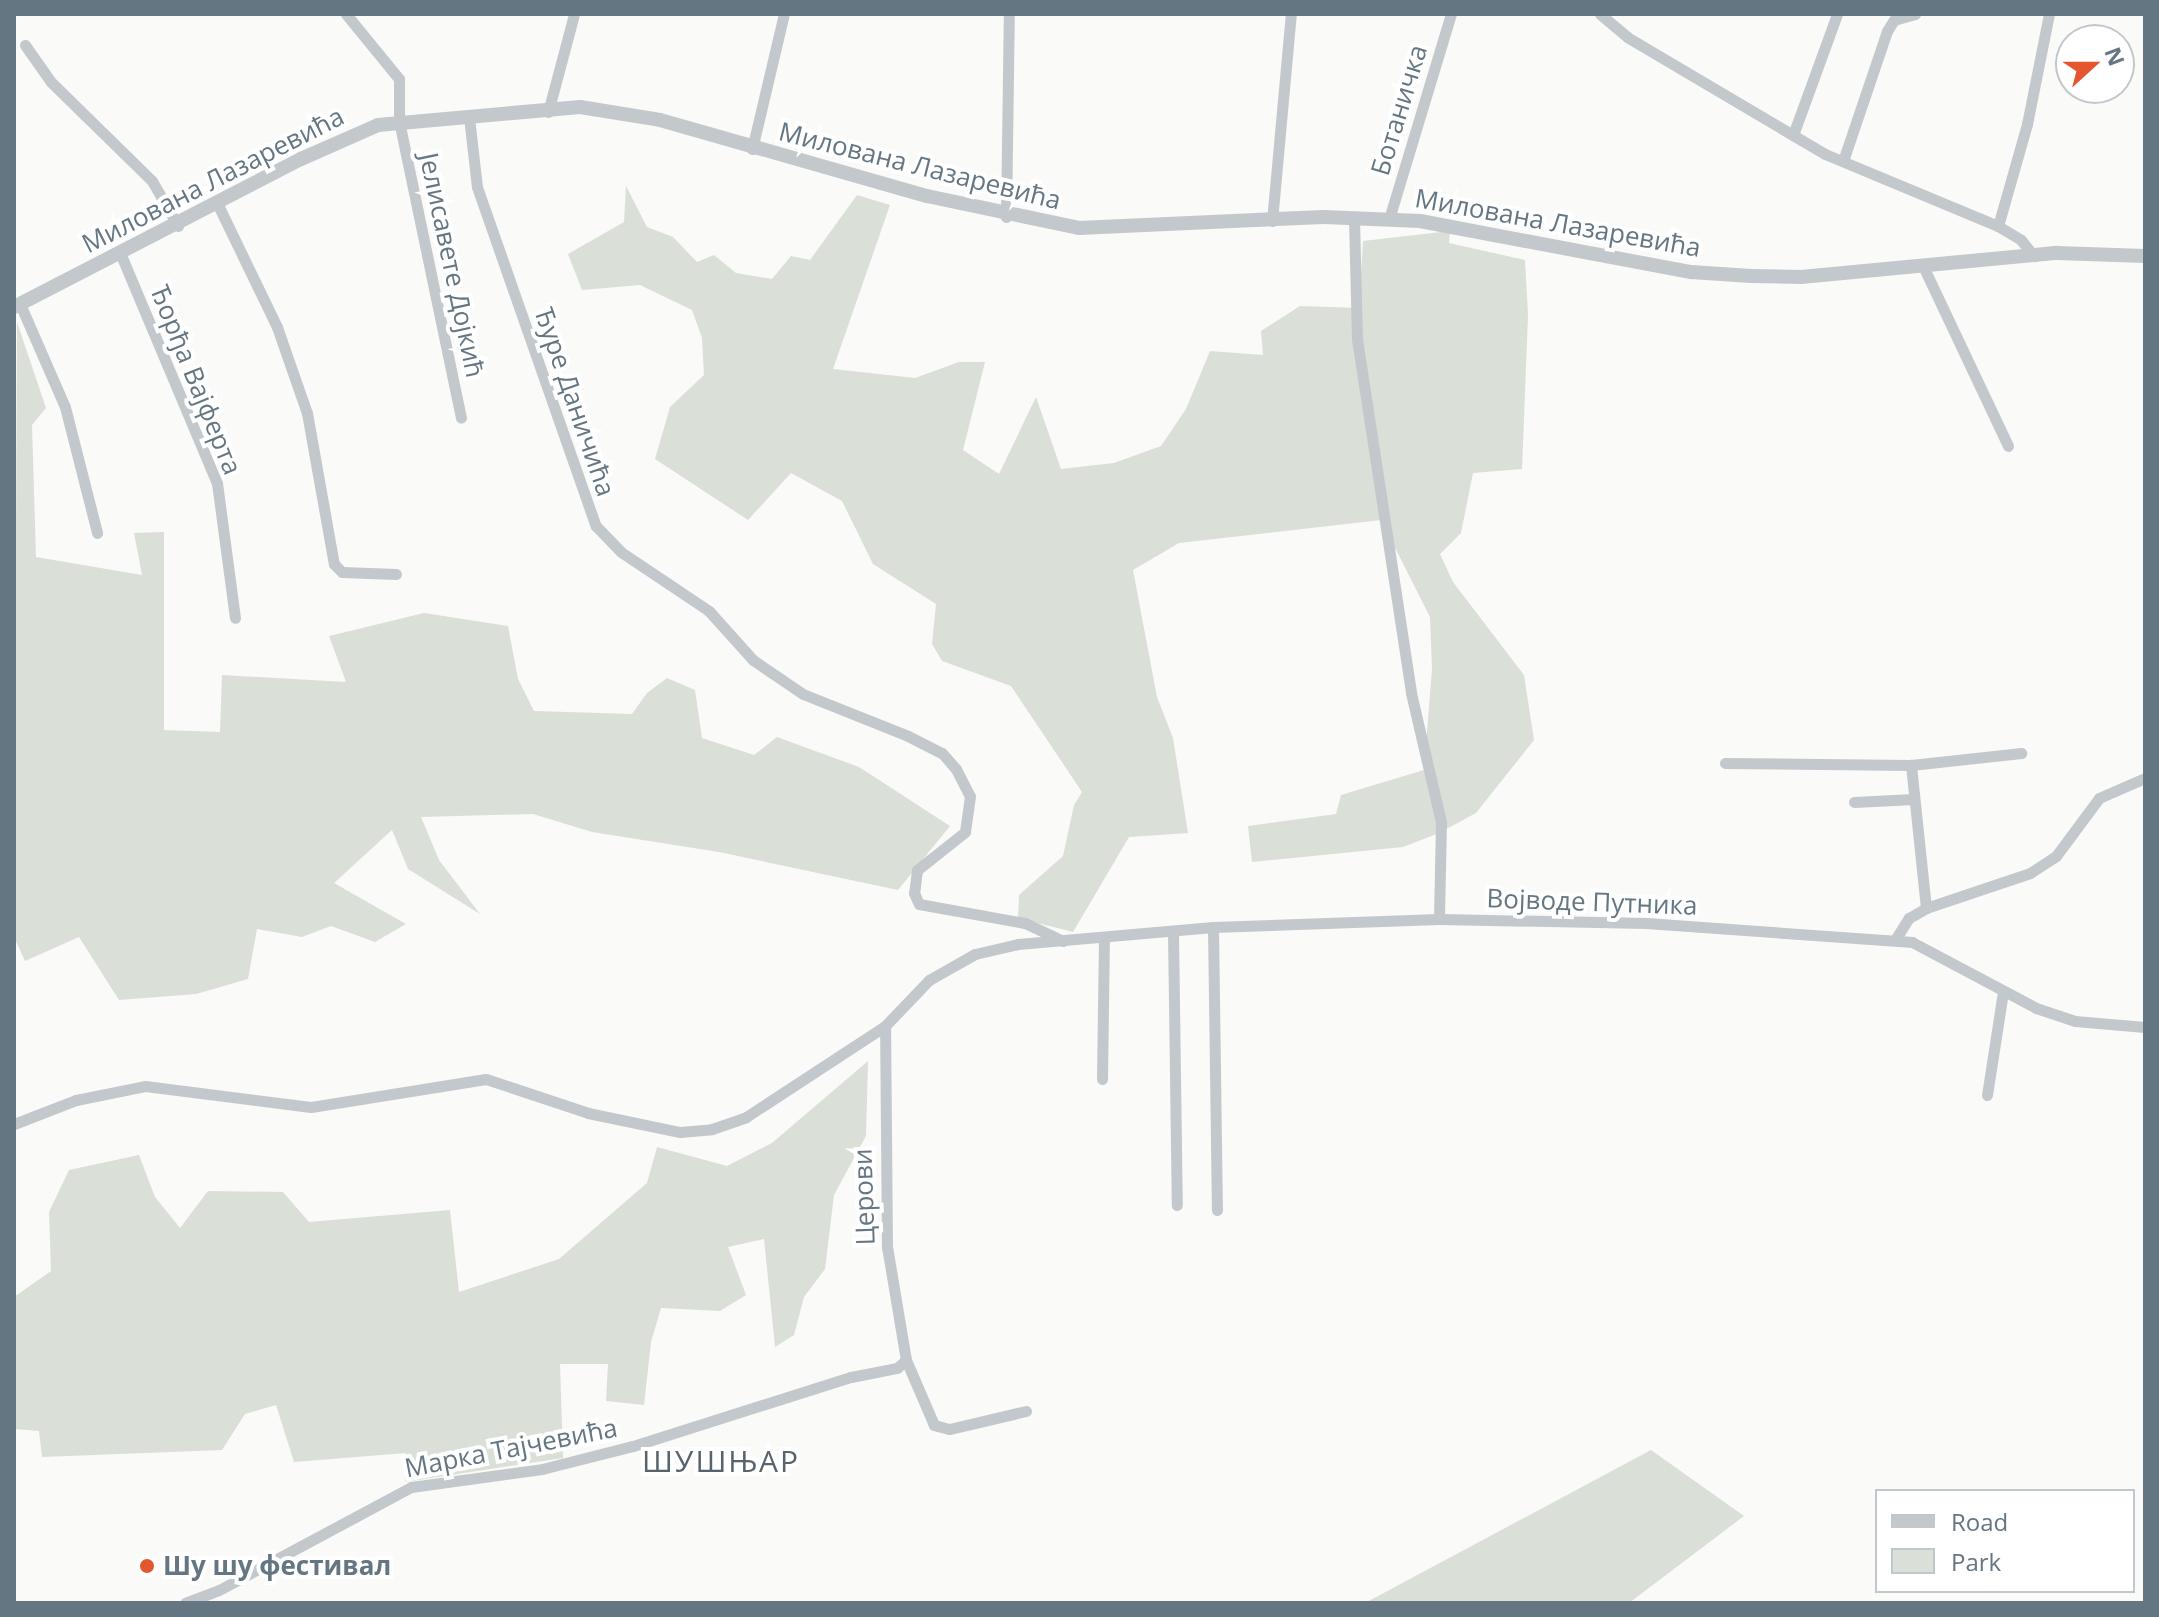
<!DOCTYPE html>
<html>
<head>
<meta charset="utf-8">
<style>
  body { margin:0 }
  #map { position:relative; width:2159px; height:1617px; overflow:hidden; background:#fafaf8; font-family:"Open Sans",sans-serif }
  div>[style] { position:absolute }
  .green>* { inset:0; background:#dadfd7 }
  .minor>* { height:11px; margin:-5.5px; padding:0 5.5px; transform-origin:5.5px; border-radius:5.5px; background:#c3c8cc }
  .tertiary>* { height:14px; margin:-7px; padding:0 7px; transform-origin:7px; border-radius:7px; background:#c3c8cc }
  .dots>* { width:22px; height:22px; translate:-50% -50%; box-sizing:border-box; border:4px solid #fff; border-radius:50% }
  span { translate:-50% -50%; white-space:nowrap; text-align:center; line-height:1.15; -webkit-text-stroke:8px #fff; paint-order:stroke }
  .street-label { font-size:26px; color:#657683 }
  .poi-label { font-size:26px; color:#657683; font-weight:700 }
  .left { translate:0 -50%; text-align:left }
  .quarter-label { font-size:30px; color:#57646e; letter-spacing:2px }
  .frame { position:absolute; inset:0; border:16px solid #657683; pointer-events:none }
  .legend { position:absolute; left:1875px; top:1489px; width:260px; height:104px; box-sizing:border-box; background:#fff; border:2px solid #c1c8cd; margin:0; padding:10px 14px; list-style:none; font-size:24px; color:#657683 }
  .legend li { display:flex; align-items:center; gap:16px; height:40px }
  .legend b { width:40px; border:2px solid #c1c8cd }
  .north { position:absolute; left:2055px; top:24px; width:80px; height:80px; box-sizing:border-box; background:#fff; border:2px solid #c1c8cd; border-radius:50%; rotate:69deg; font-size:22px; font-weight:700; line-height:32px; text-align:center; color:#657683 }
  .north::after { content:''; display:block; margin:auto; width:28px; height:36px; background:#e4572e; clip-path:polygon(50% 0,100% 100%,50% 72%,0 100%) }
</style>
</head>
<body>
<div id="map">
  <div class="green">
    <i style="clip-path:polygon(626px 186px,647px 227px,673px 237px,697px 262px,714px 255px,736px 273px,772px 279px,791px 256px,810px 260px,857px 195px,890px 205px,833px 369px,915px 378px,959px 362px,985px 362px,963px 450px,999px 474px,1036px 397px,1061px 469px,1114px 463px,1161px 446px,1186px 409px,1210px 351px,1263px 355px,1261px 331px,1300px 306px,1359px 308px,1363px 241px,1450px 231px,1449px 243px,1525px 260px,1528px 315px,1522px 469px,1473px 473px,1461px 533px,1440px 554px,1453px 582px,1524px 675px,1534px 740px,1476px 813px,1439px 833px,1403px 847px,1252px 862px,1248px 826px,1336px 814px,1341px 795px,1424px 770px,1432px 669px,1430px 617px,1381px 520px,1179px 543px,1133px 570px,1157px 697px,1173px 738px,1188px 833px,1129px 837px,1073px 932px,1018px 918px,1019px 895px,1063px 856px,1074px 805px,1082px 792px,1011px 686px,942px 661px,932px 644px,936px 604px,873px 564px,842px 501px,791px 473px,748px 520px,655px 459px,670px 407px,704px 375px,702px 338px,692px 310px,640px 285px,582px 290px,568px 254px,624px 222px)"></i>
    <i style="clip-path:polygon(17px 322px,46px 408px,32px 425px,36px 557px,142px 575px,134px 533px,164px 532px,164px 730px,220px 732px,222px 675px,346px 682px,329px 636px,424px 613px,508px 626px,518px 679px,534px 711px,632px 714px,647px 693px,667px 678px,695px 690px,702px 738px,754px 755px,777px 737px,859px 767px,950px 826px,898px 890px,719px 852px,592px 832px,533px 814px,421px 817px,439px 860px,480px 914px,408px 869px,392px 830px,334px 883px,406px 924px,375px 942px,331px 926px,302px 937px,257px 929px,248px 979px,196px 994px,119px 1000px,79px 937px,25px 961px,14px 937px)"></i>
    <i style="clip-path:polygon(868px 1061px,866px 1136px,834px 1195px,825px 1269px,804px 1297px,794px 1335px,775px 1347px,764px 1239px,728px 1247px,746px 1295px,720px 1311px,661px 1308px,651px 1342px,644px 1405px,606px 1401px,608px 1364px,560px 1364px,563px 1458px,405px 1482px,406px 1453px,294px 1462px,276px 1405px,245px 1414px,222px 1450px,42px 1457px,39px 1431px,14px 1429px,14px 1297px,51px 1271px,49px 1212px,69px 1170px,139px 1155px,155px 1197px,180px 1228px,208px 1191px,283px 1192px,309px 1222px,450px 1210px,459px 1292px,559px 1259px,647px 1183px,657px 1147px,727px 1166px,772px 1143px)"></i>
    <i style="clip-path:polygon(1651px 1450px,1744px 1516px,1629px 1603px,1365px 1603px)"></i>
  </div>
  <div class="minor">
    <i style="left:346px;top:14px;width:84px;rotate:50.8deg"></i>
    <i style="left:399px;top:79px;width:42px;rotate:90deg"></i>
    <i style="left:399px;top:121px;width:303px;rotate:78.2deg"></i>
    <i style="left:1600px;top:14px;width:35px;rotate:40deg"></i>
    <i style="left:1627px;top:37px;width:230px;rotate:30.6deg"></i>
    <i style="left:1825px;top:154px;width:187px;rotate:22.6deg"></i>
    <i style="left:1998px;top:226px;width:27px;rotate:31deg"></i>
    <i style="left:2021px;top:240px;width:21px;rotate:51deg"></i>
    <i style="left:25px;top:45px;width:45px;rotate:54.9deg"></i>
    <i style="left:51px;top:82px;width:141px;rotate:44.4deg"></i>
    <i style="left:152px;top:181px;width:52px;rotate:60deg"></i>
    <i style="left:548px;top:112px;width:101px;rotate:-75.1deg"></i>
    <i style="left:469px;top:117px;width:70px;rotate:83.5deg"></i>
    <i style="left:477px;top:187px;width:359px;rotate:70.7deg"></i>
    <i style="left:596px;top:526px;width:36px;rotate:46deg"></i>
    <i style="left:621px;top:552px;width:106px;rotate:33.8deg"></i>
    <i style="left:709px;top:611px;width:66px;rotate:48.1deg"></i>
    <i style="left:753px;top:660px;width:60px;rotate:34.2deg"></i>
    <i style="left:803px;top:694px;width:113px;rotate:21.8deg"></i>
    <i style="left:908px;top:736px;width:38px;rotate:27deg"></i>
    <i style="left:942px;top:753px;width:21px;rotate:49deg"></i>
    <i style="left:956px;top:769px;width:30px;rotate:63deg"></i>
    <i style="left:970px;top:796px;width:36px;rotate:98deg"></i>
    <i style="left:965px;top:832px;width:61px;rotate:141.6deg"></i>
    <i style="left:917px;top:870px;width:23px;rotate:97deg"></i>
    <i style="left:914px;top:893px;width:12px;rotate:66deg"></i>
    <i style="left:919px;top:904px;width:108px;rotate:10.2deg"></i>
    <i style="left:1025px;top:923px;width:42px;rotate:25.3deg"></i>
    <i style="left:1793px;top:135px;width:129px;rotate:-70deg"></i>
    <i style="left:752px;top:149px;width:139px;rotate:-76.7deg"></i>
    <i style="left:1843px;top:161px;width:137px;rotate:-71.3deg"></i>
    <i style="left:1887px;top:31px;width:13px;rotate:-58deg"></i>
    <i style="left:1894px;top:20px;width:22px;rotate:-16deg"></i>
    <i style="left:218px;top:205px;width:136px;rotate:64.2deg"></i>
    <i style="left:277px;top:327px;width:91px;rotate:70.8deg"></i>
    <i style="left:307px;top:413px;width:153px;rotate:79.9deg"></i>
    <i style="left:334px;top:564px;width:11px;rotate:45deg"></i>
    <i style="left:342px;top:572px;width:54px;rotate:2.1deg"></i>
    <i style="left:1006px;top:217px;width:203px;rotate:-89.2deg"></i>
    <i style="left:1354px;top:218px;width:121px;rotate:88.6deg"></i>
    <i style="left:1357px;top:339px;width:358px;rotate:81.3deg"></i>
    <i style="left:1411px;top:693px;width:132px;rotate:76.9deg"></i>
    <i style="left:1441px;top:822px;width:97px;rotate:91.2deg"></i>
    <i style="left:1389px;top:219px;width:214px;rotate:-73.2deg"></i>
    <i style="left:1272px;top:221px;width:208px;rotate:-84.8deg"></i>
    <i style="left:1998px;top:226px;width:106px;rotate:-74.1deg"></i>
    <i style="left:2027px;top:124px;width:112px;rotate:-78.7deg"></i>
    <i style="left:121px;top:255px;width:247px;rotate:67.2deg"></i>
    <i style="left:217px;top:483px;width:136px;rotate:82.4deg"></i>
    <i style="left:1923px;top:266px;width:199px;rotate:64.7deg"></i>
    <i style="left:20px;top:304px;width:112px;rotate:66.4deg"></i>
    <i style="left:65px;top:407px;width:130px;rotate:75.7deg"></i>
    <i style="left:1725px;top:763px;width:186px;rotate:0.6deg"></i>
    <i style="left:1854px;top:802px;width:60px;rotate:-2.9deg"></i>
    <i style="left:1926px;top:908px;width:144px;rotate:-96deg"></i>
    <i style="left:1911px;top:765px;width:111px;rotate:-6.2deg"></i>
    <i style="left:1213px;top:927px;width:283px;rotate:89.2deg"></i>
    <i style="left:1173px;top:932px;width:273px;rotate:89.2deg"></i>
    <i style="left:1895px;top:940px;width:26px;rotate:-58deg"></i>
    <i style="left:1909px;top:918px;width:20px;rotate:-30deg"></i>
    <i style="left:1926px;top:908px;width:110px;rotate:-18.6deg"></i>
    <i style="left:2030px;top:873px;width:31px;rotate:-33deg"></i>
    <i style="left:2056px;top:856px;width:72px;rotate:-53.4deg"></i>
    <i style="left:2099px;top:798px;width:50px;rotate:-23.5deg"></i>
    <i style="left:1102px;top:1079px;width:140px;rotate:-89.2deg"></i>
    <i style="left:1987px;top:1095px;width:104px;rotate:-81.2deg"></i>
    <i style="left:14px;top:1124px;width:66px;rotate:-21.2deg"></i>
    <i style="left:76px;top:1100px;width:70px;rotate:-11.5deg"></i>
    <i style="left:145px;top:1086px;width:167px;rotate:7.2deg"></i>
    <i style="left:311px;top:1107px;width:177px;rotate:-9.1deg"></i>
    <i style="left:486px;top:1079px;width:108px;rotate:18.4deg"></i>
    <i style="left:588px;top:1113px;width:94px;rotate:11.7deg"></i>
    <i style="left:680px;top:1132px;width:32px;rotate:-5deg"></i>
    <i style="left:712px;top:1129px;width:36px;rotate:-19deg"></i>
    <i style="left:746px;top:1117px;width:166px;rotate:-33.2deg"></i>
    <i style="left:1026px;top:1411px;width:79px;rotate:166.8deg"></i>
    <i style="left:949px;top:1429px;width:16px;rotate:-165deg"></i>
    <i style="left:934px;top:1425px;width:71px;rotate:-113.3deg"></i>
    <i style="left:906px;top:1360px;width:115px;rotate:-99.5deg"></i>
    <i style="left:887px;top:1247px;width:221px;rotate:-90.5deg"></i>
    <i style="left:885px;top:1026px;width:64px;rotate:-46.3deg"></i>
    <i style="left:929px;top:980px;width:53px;rotate:-29.5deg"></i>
    <i style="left:975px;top:954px;width:44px;rotate:-13.1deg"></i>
    <i style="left:1018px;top:944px;width:196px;rotate:-5deg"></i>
    <i style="left:1213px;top:927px;width:226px;rotate:-2deg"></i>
    <i style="left:1439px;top:919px;width:207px;rotate:1.1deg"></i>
    <i style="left:1646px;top:923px;width:267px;rotate:4.1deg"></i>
    <i style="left:1912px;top:942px;width:140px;rotate:28deg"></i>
    <i style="left:2036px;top:1008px;width:41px;rotate:18.4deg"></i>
    <i style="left:2075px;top:1021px;width:70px;rotate:4.9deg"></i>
    <i style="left:185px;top:1603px;width:36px;rotate:-21deg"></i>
    <i style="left:219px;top:1590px;width:218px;rotate:-28.2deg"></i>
    <i style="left:411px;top:1487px;width:132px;rotate:-7.8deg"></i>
    <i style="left:542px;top:1469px;width:94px;rotate:-14.2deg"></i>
    <i style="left:633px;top:1446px;width:229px;rotate:-17.6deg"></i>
    <i style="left:851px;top:1377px;width:47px;rotate:-11.1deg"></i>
    <i style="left:897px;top:1368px;width:12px;rotate:-42deg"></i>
  </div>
  <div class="tertiary">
    <i style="left:14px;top:307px;width:323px;rotate:-27.3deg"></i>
    <i style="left:301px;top:159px;width:84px;rotate:-23.8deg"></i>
    <i style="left:378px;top:125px;width:203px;rotate:-5.1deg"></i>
    <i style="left:580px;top:107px;width:81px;rotate:9.2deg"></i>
    <i style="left:660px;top:120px;width:278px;rotate:15.9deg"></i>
    <i style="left:927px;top:196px;width:155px;rotate:11.9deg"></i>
    <i style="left:1079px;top:228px;width:245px;rotate:-2.6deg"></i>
    <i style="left:1324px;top:217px;width:96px;rotate:2.4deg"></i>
    <i style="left:1420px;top:221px;width:276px;rotate:10.7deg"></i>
    <i style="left:1691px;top:272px;width:60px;rotate:3.8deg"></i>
    <i style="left:1751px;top:276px;width:50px;rotate:1.1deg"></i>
    <i style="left:1801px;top:277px;width:257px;rotate:-5.4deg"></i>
    <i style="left:2057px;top:253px;width:88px;rotate:2deg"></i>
  </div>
  <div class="dots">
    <i style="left:147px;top:1566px;background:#e4572e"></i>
  </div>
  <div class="street-label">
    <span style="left:1399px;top:110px;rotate:-73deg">Ботаничка</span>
    <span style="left:920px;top:166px;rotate:14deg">Милована Лазаревића</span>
    <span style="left:213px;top:180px;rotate:-27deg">Милована Лазаревића</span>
    <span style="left:1558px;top:223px;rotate:10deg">Милована Лазаревића</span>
    <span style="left:452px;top:265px;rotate:78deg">Јелисавете Дојкић</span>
    <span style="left:196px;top:380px;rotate:68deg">Ђорђа Вајферта</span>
    <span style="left:575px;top:402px;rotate:71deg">Ђуре Даничића</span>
    <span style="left:1592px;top:902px;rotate:2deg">Војводе Путника</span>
    <span style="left:864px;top:1197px;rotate:-92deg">Церови</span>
    <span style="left:511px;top:1448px;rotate:-11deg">Марка Тајчевића</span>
  </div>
  <div class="poi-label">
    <span class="left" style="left:163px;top:1566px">Шу шу фестивал</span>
  </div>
  <div class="quarter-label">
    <span style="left:721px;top:1461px">ШУШЊАР</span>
  </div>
  <div class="frame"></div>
  <ul class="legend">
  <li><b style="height:10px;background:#c3c8cc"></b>Road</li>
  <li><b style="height:22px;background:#dadfd7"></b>Park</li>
  </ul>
  <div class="north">N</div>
</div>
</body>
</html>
